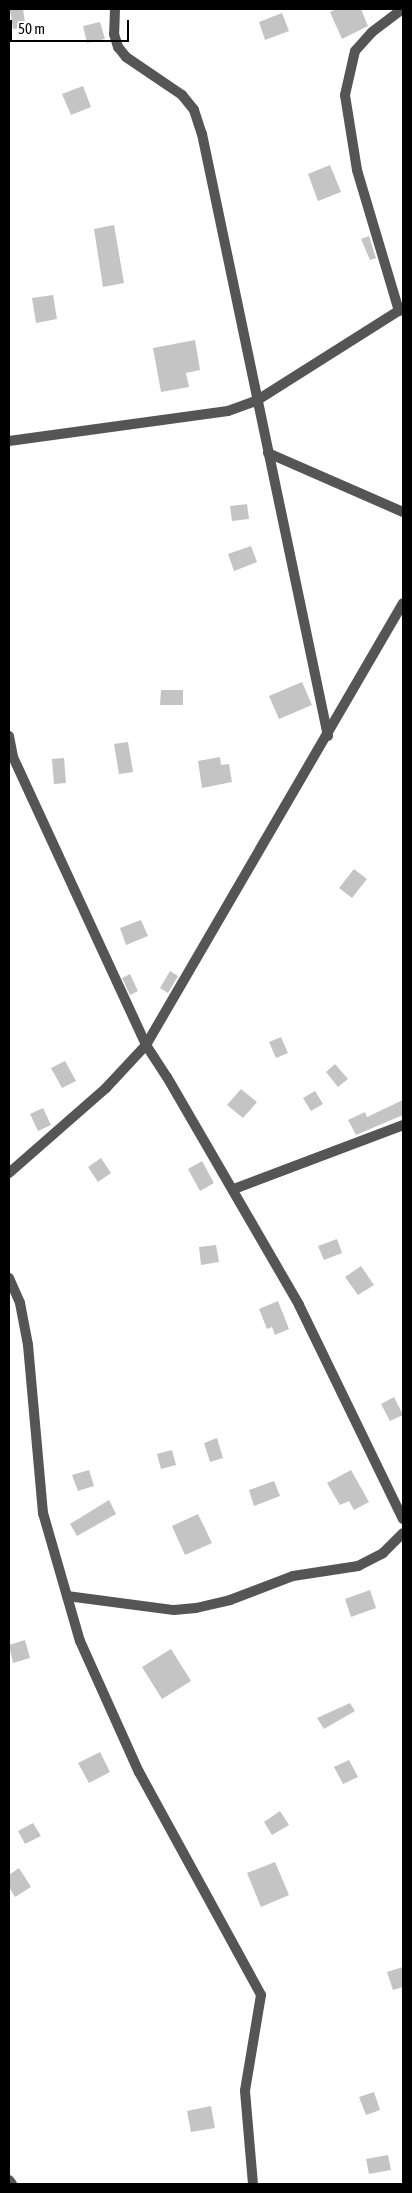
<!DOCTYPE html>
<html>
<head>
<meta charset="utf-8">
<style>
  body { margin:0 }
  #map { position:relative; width:412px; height:2193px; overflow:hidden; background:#fff; font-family:"Asap Condensed",sans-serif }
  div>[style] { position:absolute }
  .building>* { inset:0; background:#c4c4c4 }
  .street>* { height:10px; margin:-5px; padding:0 5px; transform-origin:5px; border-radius:5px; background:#555 }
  span { translate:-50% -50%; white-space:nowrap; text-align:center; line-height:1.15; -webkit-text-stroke:4px #fff; paint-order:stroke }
  .frame { position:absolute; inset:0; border:10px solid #000; pointer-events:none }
  .scale { position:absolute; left:10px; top:20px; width:119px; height:22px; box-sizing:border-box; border:2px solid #000; border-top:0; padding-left:6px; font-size:15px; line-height:18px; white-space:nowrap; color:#000; -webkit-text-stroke:4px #fff; paint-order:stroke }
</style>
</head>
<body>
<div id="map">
  <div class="building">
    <i style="clip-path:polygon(23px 9px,26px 28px,13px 29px,10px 10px)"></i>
    <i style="clip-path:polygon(337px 9px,361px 9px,368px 26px,342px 39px,330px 12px)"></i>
    <i style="clip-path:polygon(282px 13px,289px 31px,265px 40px,259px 22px)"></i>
    <i style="clip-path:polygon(100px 22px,105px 39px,87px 43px,83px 26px)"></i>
    <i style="clip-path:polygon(83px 86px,91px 107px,71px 115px,62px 94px)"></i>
    <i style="clip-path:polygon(330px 165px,341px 192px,318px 201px,308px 174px)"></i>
    <i style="clip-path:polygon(114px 225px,124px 283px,103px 287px,94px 229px)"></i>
    <i style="clip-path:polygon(369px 236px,376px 258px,370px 260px,361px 239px)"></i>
    <i style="clip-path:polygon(53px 295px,57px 319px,36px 323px,32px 298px)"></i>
    <i style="clip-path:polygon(195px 340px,200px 370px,186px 373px,189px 387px,161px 392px,153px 348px)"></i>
    <i style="clip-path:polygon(247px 504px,249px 519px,232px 521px,230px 506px)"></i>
    <i style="clip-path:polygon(251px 546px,257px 562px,234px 571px,228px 554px)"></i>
    <i style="clip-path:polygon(302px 682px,312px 705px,279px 719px,269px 696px)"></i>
    <i style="clip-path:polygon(161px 690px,183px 690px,183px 705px,160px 705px)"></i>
    <i style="clip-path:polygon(128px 742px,133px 772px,119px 774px,114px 744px)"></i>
    <i style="clip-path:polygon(220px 757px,221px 765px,229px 764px,232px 782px,202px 788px,198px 761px)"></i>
    <i style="clip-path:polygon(64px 758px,66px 783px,54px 784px,52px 759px)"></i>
    <i style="clip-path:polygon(354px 869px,367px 879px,352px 898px,339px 888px)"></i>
    <i style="clip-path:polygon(141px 920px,148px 936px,126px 945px,120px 928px)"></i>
    <i style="clip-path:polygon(170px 971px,178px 976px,168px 993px,160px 988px)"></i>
    <i style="clip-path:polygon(130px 974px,138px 991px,130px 995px,122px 978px)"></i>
    <i style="clip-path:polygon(281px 1037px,288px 1053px,276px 1058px,269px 1042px)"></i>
    <i style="clip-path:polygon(65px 1061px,76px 1081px,62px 1088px,51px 1068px)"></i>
    <i style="clip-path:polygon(335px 1064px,348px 1079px,338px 1087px,326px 1072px)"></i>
    <i style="clip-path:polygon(241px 1089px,257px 1102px,243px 1118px,227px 1105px)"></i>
    <i style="clip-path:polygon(315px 1091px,323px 1104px,311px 1111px,303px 1098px)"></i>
    <i style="clip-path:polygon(403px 1100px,403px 1115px,356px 1135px,348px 1120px,365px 1112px,367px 1117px)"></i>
    <i style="clip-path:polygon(43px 1108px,51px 1125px,38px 1131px,30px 1114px)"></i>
    <i style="clip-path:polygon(101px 1158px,111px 1173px,98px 1182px,88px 1167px)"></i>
    <i style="clip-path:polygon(202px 1161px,214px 1183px,200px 1191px,188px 1169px)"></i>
    <i style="clip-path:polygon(337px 1239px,342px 1253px,324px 1260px,318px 1246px)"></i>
    <i style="clip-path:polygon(216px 1245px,219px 1262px,201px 1265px,199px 1247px)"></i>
    <i style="clip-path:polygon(361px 1266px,374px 1285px,358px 1295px,345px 1277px)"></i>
    <i style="clip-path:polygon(278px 1301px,289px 1329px,275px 1335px,272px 1327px,267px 1329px,259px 1309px)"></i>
    <i style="clip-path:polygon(394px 1397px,403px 1415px,390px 1421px,381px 1404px)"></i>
    <i style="clip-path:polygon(217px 1438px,223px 1458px,210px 1462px,204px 1443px)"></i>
    <i style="clip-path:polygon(172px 1450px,176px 1465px,161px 1469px,157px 1454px)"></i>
    <i style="clip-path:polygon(89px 1470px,94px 1486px,78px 1491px,72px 1475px)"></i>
    <i style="clip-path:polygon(351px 1470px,369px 1502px,354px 1510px,349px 1501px,340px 1505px,327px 1483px)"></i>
    <i style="clip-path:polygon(274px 1481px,280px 1496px,254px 1506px,249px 1490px)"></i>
    <i style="clip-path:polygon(109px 1500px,116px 1514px,77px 1536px,70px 1524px)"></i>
    <i style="clip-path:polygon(198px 1514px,212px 1543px,185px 1555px,172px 1526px)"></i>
    <i style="clip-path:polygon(370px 1590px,376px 1608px,351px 1617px,345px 1599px)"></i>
    <i style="clip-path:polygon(25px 1640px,30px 1658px,13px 1663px,9px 1645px)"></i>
    <i style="clip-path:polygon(171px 1649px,191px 1681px,162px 1699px,142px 1667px)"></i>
    <i style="clip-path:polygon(350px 1703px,355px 1711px,324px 1729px,317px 1718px)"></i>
    <i style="clip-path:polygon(100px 1752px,110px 1772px,89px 1783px,78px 1763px)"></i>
    <i style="clip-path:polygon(349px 1760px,358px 1777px,343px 1784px,334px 1767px)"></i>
    <i style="clip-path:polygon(280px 1811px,289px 1825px,272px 1835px,264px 1822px)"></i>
    <i style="clip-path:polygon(33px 1823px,41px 1836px,25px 1844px,18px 1831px)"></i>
    <i style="clip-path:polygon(275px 1862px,289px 1895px,261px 1907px,247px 1873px)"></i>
    <i style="clip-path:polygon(19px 1868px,31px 1887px,15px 1897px,9px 1887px,9px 1875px)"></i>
    <i style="clip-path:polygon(403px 1967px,403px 1987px,393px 1990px,387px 1972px)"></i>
    <i style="clip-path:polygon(374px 2092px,380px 2110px,366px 2115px,359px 2097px)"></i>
    <i style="clip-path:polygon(211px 2106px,215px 2128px,191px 2132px,187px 2111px)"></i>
    <i style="clip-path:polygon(388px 2155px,391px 2170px,369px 2174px,366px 2159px)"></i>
  </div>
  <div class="street">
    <i style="left:115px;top:9px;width:25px;rotate:92deg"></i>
    <i style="left:114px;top:34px;width:14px;rotate:73deg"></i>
    <i style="left:118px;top:47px;width:13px;rotate:51deg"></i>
    <i style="left:126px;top:57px;width:68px;rotate:34.2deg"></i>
    <i style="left:182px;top:95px;width:19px;rotate:51deg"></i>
    <i style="left:194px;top:110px;width:25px;rotate:72deg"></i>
    <i style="left:202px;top:134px;width:615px;rotate:78.18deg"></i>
    <i style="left:399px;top:311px;width:147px;rotate:-106.6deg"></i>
    <i style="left:357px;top:170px;width:76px;rotate:-99.1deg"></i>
    <i style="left:345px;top:95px;width:45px;rotate:-77.2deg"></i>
    <i style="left:355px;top:51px;width:25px;rotate:-48deg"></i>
    <i style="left:372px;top:32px;width:39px;rotate:-37deg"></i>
    <i style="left:9px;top:441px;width:221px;rotate:-7.8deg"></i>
    <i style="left:228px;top:411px;width:30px;rotate:-20deg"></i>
    <i style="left:256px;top:401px;width:174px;rotate:-32.3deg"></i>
    <i style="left:268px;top:453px;width:147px;rotate:23.6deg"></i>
    <i style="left:9px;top:736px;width:21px;rotate:79deg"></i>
    <i style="left:13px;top:757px;width:317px;rotate:65.2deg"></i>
    <i style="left:146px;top:1045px;width:38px;rotate:57deg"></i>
    <i style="left:167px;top:1077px;width:263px;rotate:59.9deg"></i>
    <i style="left:299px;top:1305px;width:238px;rotate:64.1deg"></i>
    <i style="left:9px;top:1173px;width:129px;rotate:-41.2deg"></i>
    <i style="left:106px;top:1088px;width:59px;rotate:-47.1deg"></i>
    <i style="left:146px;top:1045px;width:511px;rotate:-59.82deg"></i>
    <i style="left:234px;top:1189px;width:181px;rotate:-20.7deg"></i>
    <i style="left:9px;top:1278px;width:27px;rotate:66deg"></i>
    <i style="left:20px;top:1303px;width:43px;rotate:79.2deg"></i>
    <i style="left:28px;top:1345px;width:169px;rotate:84.9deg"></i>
    <i style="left:43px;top:1513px;width:133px;rotate:73.9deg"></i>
    <i style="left:80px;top:1641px;width:144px;rotate:65.8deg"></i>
    <i style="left:139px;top:1772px;width:254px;rotate:61.3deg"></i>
    <i style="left:261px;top:1995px;width:97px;rotate:99.5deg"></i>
    <i style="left:245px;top:2091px;width:93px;rotate:85.1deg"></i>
    <i style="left:67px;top:1596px;width:108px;rotate:7.5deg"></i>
    <i style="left:174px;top:1610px;width:22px;rotate:-5deg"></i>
    <i style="left:196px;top:1608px;width:35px;rotate:-13deg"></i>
    <i style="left:230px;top:1600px;width:67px;rotate:-20.9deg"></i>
    <i style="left:293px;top:1576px;width:66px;rotate:-8.7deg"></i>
    <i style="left:358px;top:1566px;width:28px;rotate:-27deg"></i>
    <i style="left:383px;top:1553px;width:28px;rotate:-45deg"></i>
    <i style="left:9px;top:2180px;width:5px;rotate:53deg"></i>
  </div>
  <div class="frame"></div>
  <div class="scale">50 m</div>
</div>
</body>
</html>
